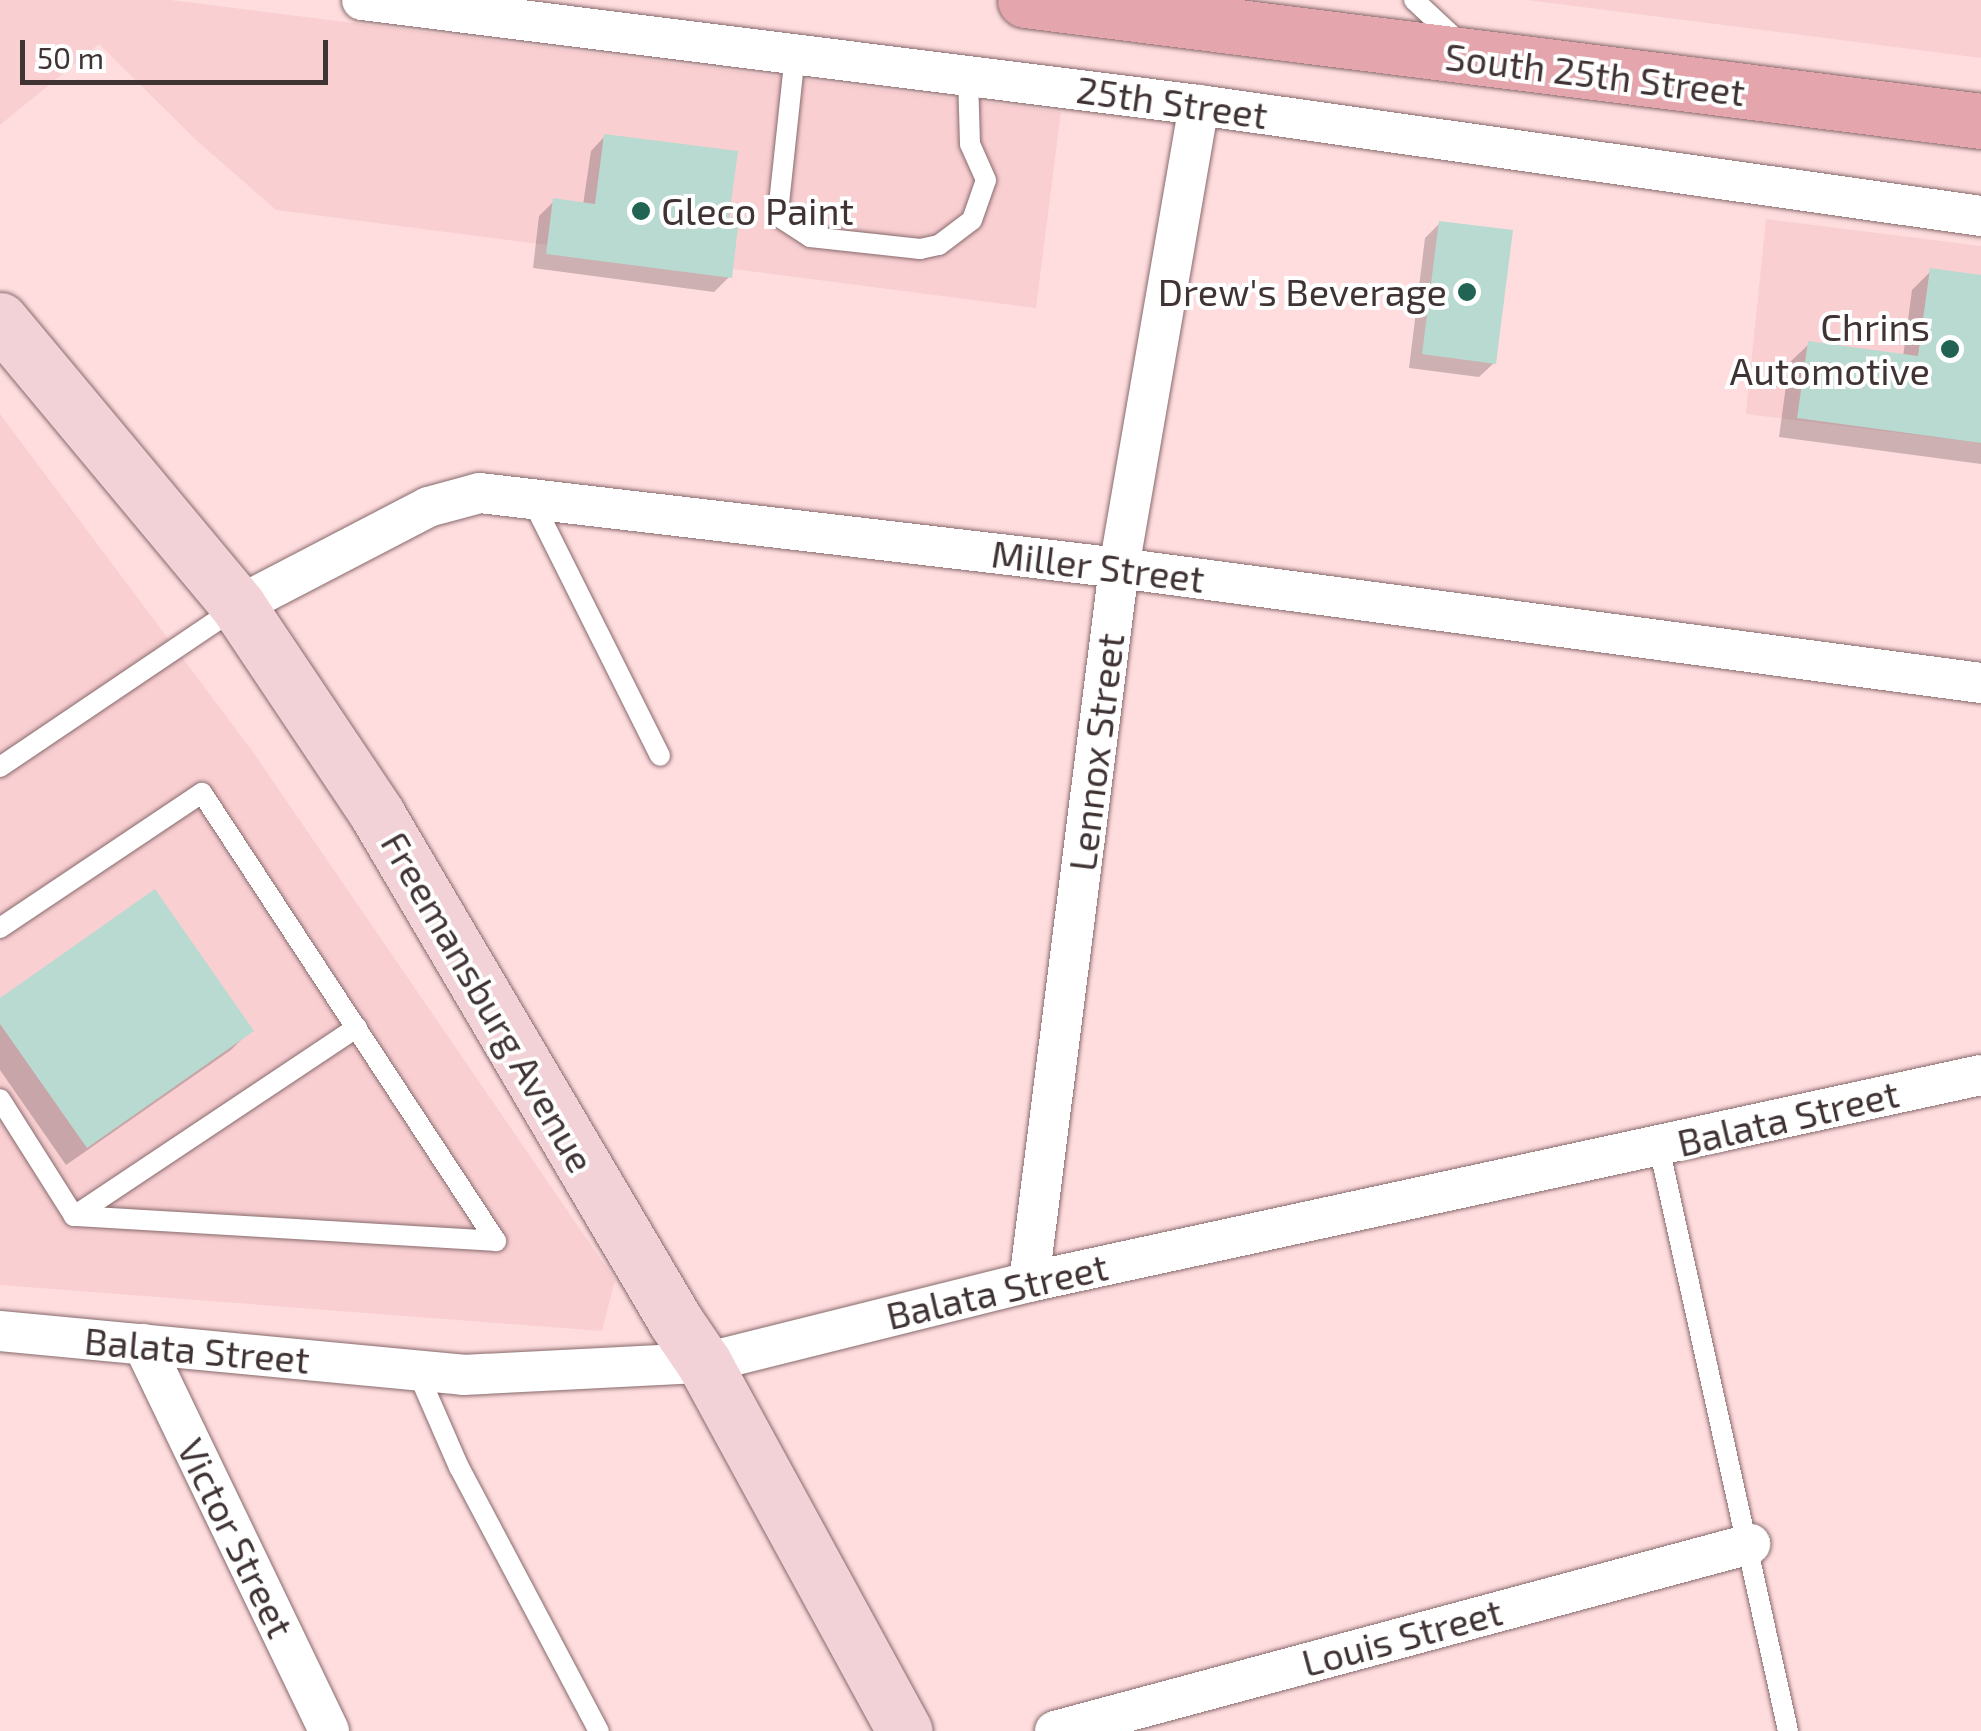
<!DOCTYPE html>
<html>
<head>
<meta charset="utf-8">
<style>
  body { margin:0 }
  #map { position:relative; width:1981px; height:1731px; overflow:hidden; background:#ffdddf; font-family:"Exo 2",sans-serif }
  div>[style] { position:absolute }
  .built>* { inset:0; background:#f9cfd2 }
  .shadow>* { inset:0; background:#0003 }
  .building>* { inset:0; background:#b9dad0 }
  .roads { filter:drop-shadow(0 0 2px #876a6c) drop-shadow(0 0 2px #876a6c) }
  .lane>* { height:20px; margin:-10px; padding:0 10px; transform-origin:10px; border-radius:10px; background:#fff }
  .street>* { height:40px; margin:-20px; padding:0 20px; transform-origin:20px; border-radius:20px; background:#fff }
  .secondary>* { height:55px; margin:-27.5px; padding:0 27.5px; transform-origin:27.5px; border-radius:27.5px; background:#f2d2d6 }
  .primary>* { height:55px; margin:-27.5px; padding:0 27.5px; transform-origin:27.5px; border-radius:27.5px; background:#e5a5ad }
  .dots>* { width:28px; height:28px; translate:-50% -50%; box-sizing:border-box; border:5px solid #fff; border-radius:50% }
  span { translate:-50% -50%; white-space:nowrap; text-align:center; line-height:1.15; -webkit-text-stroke:8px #fff; paint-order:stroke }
  .street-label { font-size:38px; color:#403334 }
  .poi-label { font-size:38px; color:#403334 }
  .left { translate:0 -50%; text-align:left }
  .right { translate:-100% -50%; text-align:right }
  .scale { position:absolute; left:20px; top:40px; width:308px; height:45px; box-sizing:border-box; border:5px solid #403334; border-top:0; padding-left:12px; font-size:30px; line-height:35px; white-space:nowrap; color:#403334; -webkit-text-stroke:8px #fff; paint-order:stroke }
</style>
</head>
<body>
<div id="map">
  <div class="built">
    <i style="clip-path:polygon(0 0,170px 0,1061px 112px,1036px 308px,276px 210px,196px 140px,99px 44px,0 125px)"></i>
    <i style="clip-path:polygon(1527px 0,1981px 0,1981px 58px)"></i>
    <i style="clip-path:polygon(1766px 219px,1981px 246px,1981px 443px,1746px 414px)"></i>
    <i style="clip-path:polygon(0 414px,253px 752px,615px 1280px,602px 1331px,0 1285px)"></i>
  </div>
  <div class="shadow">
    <i style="clip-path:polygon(605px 136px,727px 220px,729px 277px,714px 292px,533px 268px,539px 216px,554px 201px,583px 205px,591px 151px)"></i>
    <i style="clip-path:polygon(1440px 223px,1494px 363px,1479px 377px,1409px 368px,1425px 238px)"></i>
    <i style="clip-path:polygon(1931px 271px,1981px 278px,1981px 464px,1779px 437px,1789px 363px,1809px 344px,1903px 357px,1912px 290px)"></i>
    <i style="clip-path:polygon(0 1001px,250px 1031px,231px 1050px,66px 1165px,0 1070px)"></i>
  </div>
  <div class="building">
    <i style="clip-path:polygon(604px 134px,738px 151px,729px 218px,739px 218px,732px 278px,546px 254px,553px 198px,595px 204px)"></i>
    <i style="clip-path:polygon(1439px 221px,1513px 230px,1496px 364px,1422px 354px)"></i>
    <i style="clip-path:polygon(1930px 268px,1981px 275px,1981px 443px,1797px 418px,1808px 341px,1918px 356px)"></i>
    <i style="clip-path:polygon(155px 889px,254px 1031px,87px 1148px,0 1024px,0 998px)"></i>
  </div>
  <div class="roads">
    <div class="lane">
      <i style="left:1414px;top:0;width:62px;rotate:43deg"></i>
      <i style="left:795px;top:54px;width:150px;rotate:96.1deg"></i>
      <i style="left:779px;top:203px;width:15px;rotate:82deg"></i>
      <i style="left:781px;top:218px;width:35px;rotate:33deg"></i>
      <i style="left:810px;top:237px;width:111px;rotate:6.2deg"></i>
      <i style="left:920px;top:249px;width:19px;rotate:-12deg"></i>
      <i style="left:939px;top:245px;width:41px;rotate:-37.1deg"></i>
      <i style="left:972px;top:220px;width:42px;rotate:-70.7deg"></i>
      <i style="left:986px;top:180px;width:39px;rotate:-114deg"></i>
      <i style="left:970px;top:144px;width:68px;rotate:-91.7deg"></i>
      <i style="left:532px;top:500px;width:286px;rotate:63.4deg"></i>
      <i style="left:0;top:767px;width:285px;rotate:-34deg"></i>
      <i style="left:0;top:928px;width:243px;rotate:-33.8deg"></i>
      <i style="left:202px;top:793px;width:536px;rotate:56.73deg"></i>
      <i style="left:496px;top:1241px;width:423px;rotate:-176.6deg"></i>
      <i style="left:74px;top:1216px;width:138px;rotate:-122.3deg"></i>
      <i style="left:1659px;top:1147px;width:598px;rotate:77.54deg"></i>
      <i style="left:74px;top:1216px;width:340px;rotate:-33.7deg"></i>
      <i style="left:417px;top:1371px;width:105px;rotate:66.4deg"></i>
      <i style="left:459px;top:1467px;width:299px;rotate:62.1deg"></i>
    </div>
    <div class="street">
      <i style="left:362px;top:0;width:844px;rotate:7.15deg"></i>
      <i style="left:1199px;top:105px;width:790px;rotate:8.08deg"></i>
      <i style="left:238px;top:606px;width:214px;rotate:-27.5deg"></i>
      <i style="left:428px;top:507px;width:54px;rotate:-15.1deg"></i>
      <i style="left:480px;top:493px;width:643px;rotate:6.69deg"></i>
      <i style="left:1119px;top:568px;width:870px;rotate:7.6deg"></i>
      <i style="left:1029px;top:1282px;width:720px;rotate:-82.82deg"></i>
      <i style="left:1119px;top:568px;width:470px;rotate:-80.2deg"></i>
      <i style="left:0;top:1331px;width:465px;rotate:5.4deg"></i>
      <i style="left:463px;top:1375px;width:241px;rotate:-2.9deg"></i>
      <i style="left:704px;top:1363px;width:335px;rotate:-14deg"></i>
      <i style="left:1029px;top:1282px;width:974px;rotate:-12.27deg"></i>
      <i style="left:143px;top:1344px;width:429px;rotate:64.3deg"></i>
      <i style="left:1055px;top:1731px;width:720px;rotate:-15.06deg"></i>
    </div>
    <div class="secondary">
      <i style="left:0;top:320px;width:372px;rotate:50.2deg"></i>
      <i style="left:238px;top:606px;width:250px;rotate:56.2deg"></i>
      <i style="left:377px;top:814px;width:589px;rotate:59.52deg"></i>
      <i style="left:676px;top:1322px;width:50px;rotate:55.7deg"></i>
      <i style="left:704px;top:1363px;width:419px;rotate:61.4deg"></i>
    </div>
    <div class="primary">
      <i style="left:1025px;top:0;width:964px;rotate:7.21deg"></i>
    </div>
  </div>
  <div class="dots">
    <i style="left:641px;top:211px;background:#226454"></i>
    <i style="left:1467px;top:292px;background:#226454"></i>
    <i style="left:1950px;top:349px;background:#226454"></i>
  </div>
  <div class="street-label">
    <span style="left:1595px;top:74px;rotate:7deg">South 25th Street</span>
    <span style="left:1172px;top:102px;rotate:8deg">25th Street</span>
    <span style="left:1098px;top:566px;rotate:7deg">Miller Street</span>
    <span style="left:1096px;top:752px;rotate:-83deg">Lennox Street</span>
    <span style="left:488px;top:1002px;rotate:60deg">Freemansburg Avenue</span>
    <span style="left:1788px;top:1118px;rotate:-13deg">Balata Street</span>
    <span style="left:997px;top:1291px;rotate:-13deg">Balata Street</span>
    <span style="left:197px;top:1350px;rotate:5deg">Balata Street</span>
    <span style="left:236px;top:1538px;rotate:64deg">Victor Street</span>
    <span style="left:1402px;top:1637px;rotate:-15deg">Louis Street</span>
  </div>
  <div class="poi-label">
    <span class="left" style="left:661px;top:211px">Gleco Paint</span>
    <span class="right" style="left:1447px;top:292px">Drew's Beverage</span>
    <span class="right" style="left:1930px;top:349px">Chrins<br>Automotive</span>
  </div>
  <div class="scale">50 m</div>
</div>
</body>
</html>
